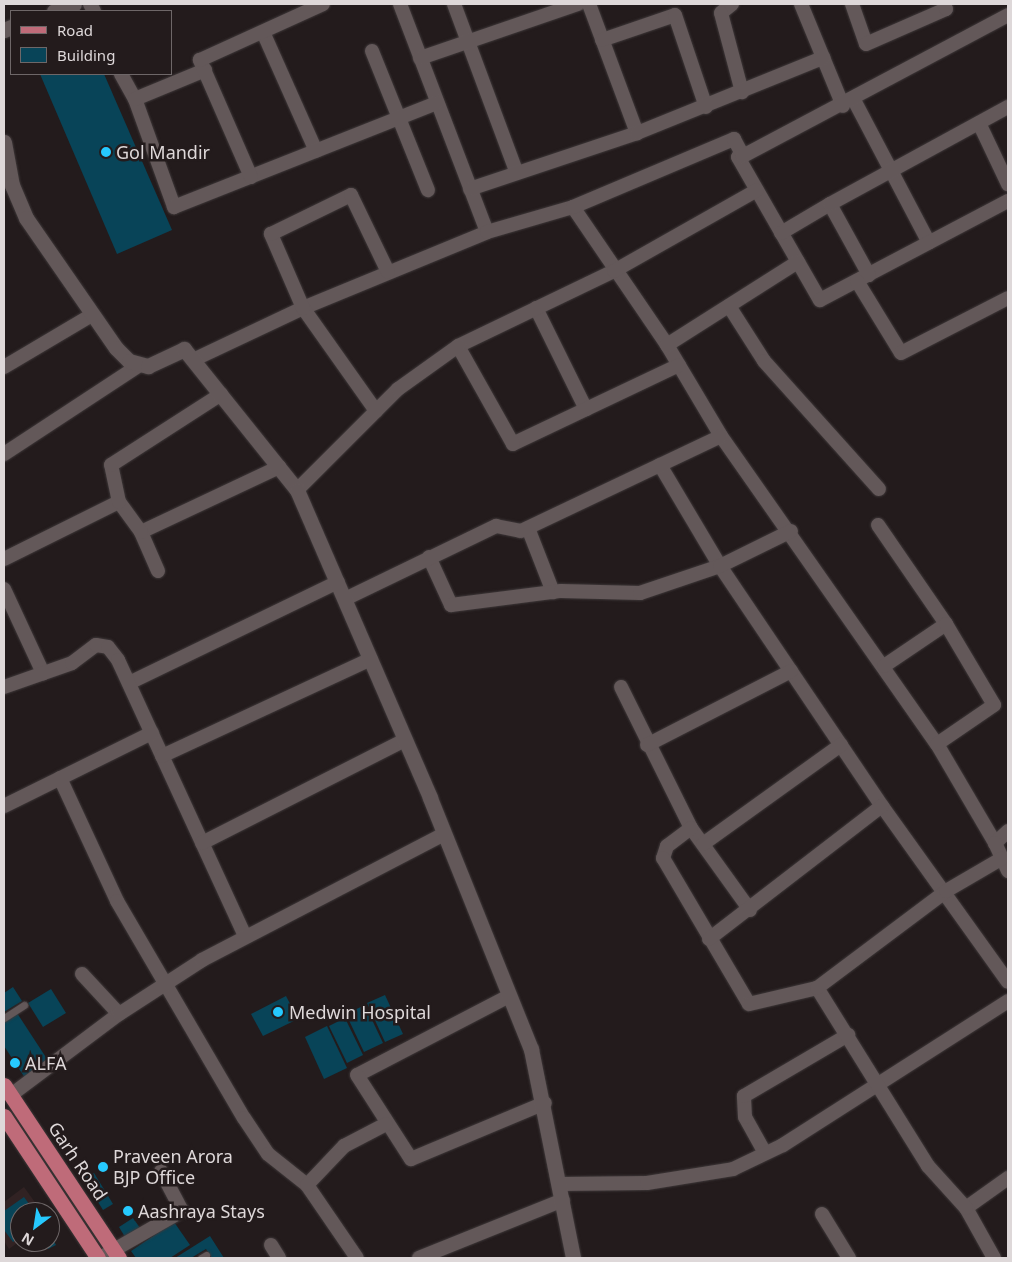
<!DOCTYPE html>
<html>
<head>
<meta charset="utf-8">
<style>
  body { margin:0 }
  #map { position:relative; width:1012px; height:1262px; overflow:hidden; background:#231b1c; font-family:"Noto Sans",sans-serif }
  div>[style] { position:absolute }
  .built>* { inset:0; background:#312223 }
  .building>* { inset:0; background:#084458 }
  .roads { filter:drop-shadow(0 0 1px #3e3839) drop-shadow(0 0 1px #3e3839) }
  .lane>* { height:7px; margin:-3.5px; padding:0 3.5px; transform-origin:3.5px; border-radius:3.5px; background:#635859 }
  .street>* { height:14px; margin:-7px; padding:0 7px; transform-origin:7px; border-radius:7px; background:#635859 }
  .secondary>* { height:15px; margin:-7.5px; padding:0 7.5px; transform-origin:7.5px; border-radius:7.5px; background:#635859 }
  .primary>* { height:15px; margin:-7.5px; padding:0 7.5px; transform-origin:7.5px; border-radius:7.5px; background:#bf6b79 }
  .dots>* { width:14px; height:14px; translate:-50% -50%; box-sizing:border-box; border:2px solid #231b1c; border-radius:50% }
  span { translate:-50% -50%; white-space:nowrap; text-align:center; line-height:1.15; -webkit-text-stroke:5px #231b1c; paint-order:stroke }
  .poi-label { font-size:18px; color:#ded8d9 }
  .left { translate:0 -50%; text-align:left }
  .street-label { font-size:18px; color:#ded8d9 }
  .frame { position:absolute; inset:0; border:5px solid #ded8d9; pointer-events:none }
  .legend { position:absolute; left:10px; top:10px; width:162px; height:65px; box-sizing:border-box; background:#231b1c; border:1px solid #6e6768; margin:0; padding:6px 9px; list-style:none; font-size:15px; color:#ded8d9 }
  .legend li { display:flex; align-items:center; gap:10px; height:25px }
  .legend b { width:25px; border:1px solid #6e6768 }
  .north { position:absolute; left:10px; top:1202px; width:50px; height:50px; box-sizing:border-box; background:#231b1c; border:1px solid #6e6768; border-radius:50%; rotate:211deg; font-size:14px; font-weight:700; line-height:20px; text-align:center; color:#ded8d9 }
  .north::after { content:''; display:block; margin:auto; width:18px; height:22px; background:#26c9fe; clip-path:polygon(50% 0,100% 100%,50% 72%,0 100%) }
</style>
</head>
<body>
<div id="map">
  <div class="built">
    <i style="clip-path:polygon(24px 1187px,42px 1212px,20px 1212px,20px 1241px,9px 1249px,4px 1241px,4px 1202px)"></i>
  </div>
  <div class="building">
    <i style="clip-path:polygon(40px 74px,104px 74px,172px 230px,117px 254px)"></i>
    <i style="clip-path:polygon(13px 987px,22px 1001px,4px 1012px,4px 993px)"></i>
    <i style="clip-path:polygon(51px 989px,66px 1013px,43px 1027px,28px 1003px)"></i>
    <i style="clip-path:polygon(385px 995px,403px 1034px,385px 1042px,367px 1003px)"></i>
    <i style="clip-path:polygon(286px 996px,298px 1019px,263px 1036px,251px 1014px)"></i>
    <i style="clip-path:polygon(365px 1005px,383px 1043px,364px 1052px,346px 1014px)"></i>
    <i style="clip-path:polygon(17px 1013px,49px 1062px,25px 1078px,4px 1046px,4px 1022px)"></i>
    <i style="clip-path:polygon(345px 1018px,363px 1055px,347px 1063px,329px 1026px)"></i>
    <i style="clip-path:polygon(327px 1026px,347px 1068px,324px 1079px,305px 1037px)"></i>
    <i style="clip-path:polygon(94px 1173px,113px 1204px,103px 1210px,83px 1178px)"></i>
    <i style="clip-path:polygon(24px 1197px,35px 1212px,20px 1212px,20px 1237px,13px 1242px,4px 1230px,4px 1211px)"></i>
    <i style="clip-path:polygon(133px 1218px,140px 1228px,125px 1237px,119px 1227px)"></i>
    <i style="clip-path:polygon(174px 1222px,190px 1245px,170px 1258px,136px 1258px,131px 1251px)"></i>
    <i style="clip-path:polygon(50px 1234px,56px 1245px,48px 1249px,44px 1242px,50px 1242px)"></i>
    <i style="clip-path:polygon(210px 1236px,224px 1258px,212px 1258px,206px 1249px,191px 1258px,175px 1258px)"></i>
  </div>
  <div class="roads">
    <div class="lane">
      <i style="left:4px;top:1018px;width:24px;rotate:-33deg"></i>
      <i style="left:201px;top:1258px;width:6px;rotate:-31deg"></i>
    </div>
    <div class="street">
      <i style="left:90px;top:4px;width:8px;rotate:60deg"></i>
      <i style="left:400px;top:4px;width:244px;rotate:69.1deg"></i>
      <i style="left:454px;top:4px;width:180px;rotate:69.6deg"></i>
      <i style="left:589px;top:4px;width:138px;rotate:69.6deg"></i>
      <i style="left:732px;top:4px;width:14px;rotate:141deg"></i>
      <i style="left:721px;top:13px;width:82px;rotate:75.1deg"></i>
      <i style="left:801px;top:4px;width:110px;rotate:67.6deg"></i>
      <i style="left:852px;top:4px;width:42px;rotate:70.7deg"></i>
      <i style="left:866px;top:44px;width:87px;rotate:-23.6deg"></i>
      <i style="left:946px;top:9px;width:5px;rotate:-112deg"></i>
      <i style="left:263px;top:32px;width:130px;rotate:66deg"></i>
      <i style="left:602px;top:40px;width:77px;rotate:-18.9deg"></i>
      <i style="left:675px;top:15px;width:97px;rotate:71.4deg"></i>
      <i style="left:372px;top:51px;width:150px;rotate:68.1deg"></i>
      <i style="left:420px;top:58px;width:167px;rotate:-18.9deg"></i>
      <i style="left:121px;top:74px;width:29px;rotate:61deg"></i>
      <i style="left:135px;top:99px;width:115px;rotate:70.1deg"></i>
      <i style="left:174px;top:207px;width:283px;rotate:-21.6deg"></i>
      <i style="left:135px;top:99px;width:76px;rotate:-22.5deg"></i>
      <i style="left:854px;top:100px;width:161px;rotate:62.3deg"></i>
      <i style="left:979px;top:123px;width:68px;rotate:64.6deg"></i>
      <i style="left:743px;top:156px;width:5px;rotate:169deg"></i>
      <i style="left:738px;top:157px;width:165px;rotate:60.2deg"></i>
      <i style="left:820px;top:300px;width:212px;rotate:-27.8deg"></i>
      <i style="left:251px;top:177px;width:128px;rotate:-113.6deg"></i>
      <i style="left:200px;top:60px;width:135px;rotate:-24.5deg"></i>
      <i style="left:470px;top:189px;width:176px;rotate:-18.5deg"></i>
      <i style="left:637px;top:133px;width:201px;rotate:-22deg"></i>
      <i style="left:573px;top:207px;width:167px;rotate:55.7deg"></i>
      <i style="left:667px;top:345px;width:106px;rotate:59.3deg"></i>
      <i style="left:721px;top:436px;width:376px;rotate:55deg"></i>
      <i style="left:937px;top:744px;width:115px;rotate:59.6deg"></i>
      <i style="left:781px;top:233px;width:57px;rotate:-30.6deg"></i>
      <i style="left:869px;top:275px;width:81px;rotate:-118.8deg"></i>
      <i style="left:830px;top:204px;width:203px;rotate:-28.6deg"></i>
      <i style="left:857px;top:281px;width:84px;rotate:58.6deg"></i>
      <i style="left:901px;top:353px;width:120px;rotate:-27.2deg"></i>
      <i style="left:729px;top:306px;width:65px;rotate:57.5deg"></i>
      <i style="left:764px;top:361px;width:172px;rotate:48.1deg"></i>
      <i style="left:536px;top:308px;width:113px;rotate:63.7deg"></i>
      <i style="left:667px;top:345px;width:155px;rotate:-32.4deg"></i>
      <i style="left:193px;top:360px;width:122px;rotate:-25.3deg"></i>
      <i style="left:303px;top:308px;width:199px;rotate:-22.4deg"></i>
      <i style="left:487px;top:232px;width:90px;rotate:-16.2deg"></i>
      <i style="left:573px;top:207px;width:175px;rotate:-22.9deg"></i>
      <i style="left:734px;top:139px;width:19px;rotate:62deg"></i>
      <i style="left:743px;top:156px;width:300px;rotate:-28deg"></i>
      <i style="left:679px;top:365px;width:184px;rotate:154.6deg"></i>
      <i style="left:513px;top:444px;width:112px;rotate:-119.3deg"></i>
      <i style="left:458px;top:346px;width:173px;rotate:-25.7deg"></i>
      <i style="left:614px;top:271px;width:164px;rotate:-29.5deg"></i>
      <i style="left:4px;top:367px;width:102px;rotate:-30.6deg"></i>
      <i style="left:376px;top:411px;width:126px;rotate:-125.3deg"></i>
      <i style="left:303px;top:308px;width:81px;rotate:-113.4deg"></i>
      <i style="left:271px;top:234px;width:89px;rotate:-26deg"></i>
      <i style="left:351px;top:195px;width:85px;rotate:64.3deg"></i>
      <i style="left:4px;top:454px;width:160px;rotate:-33.3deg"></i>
      <i style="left:660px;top:465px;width:117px;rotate:59.3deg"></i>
      <i style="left:720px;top:566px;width:290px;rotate:56deg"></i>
      <i style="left:882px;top:806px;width:216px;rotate:54.4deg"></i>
      <i style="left:297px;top:490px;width:143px;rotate:-45deg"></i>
      <i style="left:398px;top:389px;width:74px;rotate:-35.6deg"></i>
      <i style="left:878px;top:525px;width:120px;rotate:55.5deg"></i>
      <i style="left:528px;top:528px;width:69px;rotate:68.7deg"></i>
      <i style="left:141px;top:532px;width:153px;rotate:-25.2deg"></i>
      <i style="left:429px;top:557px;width:53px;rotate:65.4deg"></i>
      <i style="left:451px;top:605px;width:111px;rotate:-7.3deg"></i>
      <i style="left:561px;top:591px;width:79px;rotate:1.5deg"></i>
      <i style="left:640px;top:593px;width:84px;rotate:-18.6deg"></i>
      <i style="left:720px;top:566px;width:79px;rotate:-26.2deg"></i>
      <i style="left:4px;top:559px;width:128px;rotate:-26.4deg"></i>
      <i style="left:158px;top:571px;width:43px;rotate:-113.6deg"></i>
      <i style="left:141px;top:532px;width:37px;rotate:-126deg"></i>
      <i style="left:119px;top:502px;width:38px;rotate:-102deg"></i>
      <i style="left:111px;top:465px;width:131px;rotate:-32.8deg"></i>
      <i style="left:4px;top:589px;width:93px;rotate:65.1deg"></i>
      <i style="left:345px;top:599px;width:168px;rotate:-25.8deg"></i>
      <i style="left:496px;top:526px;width:25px;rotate:11deg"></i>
      <i style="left:521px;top:531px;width:221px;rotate:-25.4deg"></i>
      <i style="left:884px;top:666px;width:75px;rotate:-34.1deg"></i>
      <i style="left:946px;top:624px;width:94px;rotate:59.3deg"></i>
      <i style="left:994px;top:705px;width:69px;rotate:145.6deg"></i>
      <i style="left:129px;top:683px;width:232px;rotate:-25.8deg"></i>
      <i style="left:4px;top:687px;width:72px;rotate:-19.4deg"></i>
      <i style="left:72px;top:663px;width:30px;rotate:-37deg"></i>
      <i style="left:96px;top:645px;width:12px;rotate:9deg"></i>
      <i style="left:108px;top:647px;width:16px;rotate:52deg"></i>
      <i style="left:118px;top:660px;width:304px;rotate:65.3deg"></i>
      <i style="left:621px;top:687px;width:157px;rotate:63.6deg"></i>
      <i style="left:691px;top:828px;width:101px;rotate:54.3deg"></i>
      <i style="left:647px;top:745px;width:162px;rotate:-27.2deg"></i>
      <i style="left:162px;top:756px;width:230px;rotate:-24.9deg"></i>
      <i style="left:60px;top:778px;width:136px;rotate:65.1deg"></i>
      <i style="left:117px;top:901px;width:251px;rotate:59.7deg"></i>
      <i style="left:244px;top:1118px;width:43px;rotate:56.3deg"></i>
      <i style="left:268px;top:1154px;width:50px;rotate:38.5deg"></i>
      <i style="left:307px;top:1185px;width:88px;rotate:55.6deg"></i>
      <i style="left:4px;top:806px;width:165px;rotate:-26.3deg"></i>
      <i style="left:691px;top:828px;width:30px;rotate:143deg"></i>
      <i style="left:667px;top:846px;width:13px;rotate:108deg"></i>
      <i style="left:663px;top:858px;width:169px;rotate:59.5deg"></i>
      <i style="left:749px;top:1004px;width:70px;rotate:-13.2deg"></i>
      <i style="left:1008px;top:831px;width:18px;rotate:137deg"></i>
      <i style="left:995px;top:843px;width:31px;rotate:65deg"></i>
      <i style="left:202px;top:843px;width:228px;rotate:-26.9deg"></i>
      <i style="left:703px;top:844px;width:170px;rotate:-35.7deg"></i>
      <i style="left:709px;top:939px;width:218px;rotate:-37.6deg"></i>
      <i style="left:82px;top:974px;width:54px;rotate:47.2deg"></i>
      <i style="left:509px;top:996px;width:171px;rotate:152.5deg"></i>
      <i style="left:357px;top:1075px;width:100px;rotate:57.3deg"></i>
      <i style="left:411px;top:1159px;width:145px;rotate:-22.7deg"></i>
      <i style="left:11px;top:1095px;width:135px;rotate:-36.9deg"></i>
      <i style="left:119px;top:1014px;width:99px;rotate:-33deg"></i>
      <i style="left:202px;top:960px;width:273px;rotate:-27.5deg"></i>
      <i style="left:765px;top:1153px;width:41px;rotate:-119.1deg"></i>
      <i style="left:745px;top:1117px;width:21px;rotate:-93deg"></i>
      <i style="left:744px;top:1096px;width:121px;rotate:-30.4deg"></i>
      <i style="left:560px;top:1184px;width:87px;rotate:-0.7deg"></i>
      <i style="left:647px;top:1183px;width:87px;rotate:-9.2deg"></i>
      <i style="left:733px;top:1169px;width:55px;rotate:-25.6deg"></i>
      <i style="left:783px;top:1145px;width:267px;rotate:-32.6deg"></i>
      <i style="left:307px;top:1185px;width:54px;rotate:-46.5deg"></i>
      <i style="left:344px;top:1146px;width:47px;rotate:-27.6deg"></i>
      <i style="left:966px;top:1208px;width:52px;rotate:-35.5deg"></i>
      <i style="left:822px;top:1214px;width:52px;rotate:58.5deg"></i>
      <i style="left:271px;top:1245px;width:15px;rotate:58deg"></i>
      <i style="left:100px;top:1258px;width:95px;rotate:-29.8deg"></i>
      <i style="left:182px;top:1211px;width:45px;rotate:-117.7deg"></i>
      <i style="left:419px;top:1258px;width:155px;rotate:-21.9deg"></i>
      <i style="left:994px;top:1258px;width:57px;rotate:-119.2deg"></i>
      <i style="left:966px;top:1208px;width:57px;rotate:-132.1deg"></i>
      <i style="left:928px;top:1166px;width:210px;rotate:-121.9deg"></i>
      <i style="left:817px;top:988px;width:161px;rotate:-36.9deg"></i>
      <i style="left:946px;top:891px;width:64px;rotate:-30.2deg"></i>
    </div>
    <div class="secondary">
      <i style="left:54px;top:11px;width:21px;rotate:-19deg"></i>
      <i style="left:4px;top:30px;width:8px;rotate:-23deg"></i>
      <i style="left:4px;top:142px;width:44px;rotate:79.5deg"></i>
      <i style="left:12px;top:185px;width:36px;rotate:67deg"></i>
      <i style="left:26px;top:218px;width:158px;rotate:55.3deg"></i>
      <i style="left:116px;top:348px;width:18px;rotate:45deg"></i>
      <i style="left:129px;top:361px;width:20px;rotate:15deg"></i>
      <i style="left:148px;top:366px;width:40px;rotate:-25deg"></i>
      <i style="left:184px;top:349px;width:181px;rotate:51.3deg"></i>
      <i style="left:297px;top:490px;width:335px;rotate:66.6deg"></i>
      <i style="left:430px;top:798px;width:271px;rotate:68.1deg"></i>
      <i style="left:531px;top:1049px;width:213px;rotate:78.6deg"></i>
    </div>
    <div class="primary">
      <i style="left:4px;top:1085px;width:208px;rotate:56.4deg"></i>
      <i style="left:4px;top:1116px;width:170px;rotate:56.5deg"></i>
    </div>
  </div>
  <div class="dots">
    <i style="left:106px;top:152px;background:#26c9fe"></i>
    <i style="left:278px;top:1012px;background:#26c9fe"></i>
    <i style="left:15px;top:1063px;background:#26c9fe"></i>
    <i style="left:103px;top:1167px;background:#26c9fe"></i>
    <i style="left:128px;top:1211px;background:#26c9fe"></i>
  </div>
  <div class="poi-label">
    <span class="left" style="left:116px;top:152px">Gol Mandir</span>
    <span class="left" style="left:289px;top:1012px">Medwin Hospital</span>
    <span class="left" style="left:25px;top:1063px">ALFA</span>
    <span class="left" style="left:113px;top:1167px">Praveen Arora<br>BJP Office</span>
    <span class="left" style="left:138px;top:1211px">Aashraya Stays</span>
  </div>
  <div class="street-label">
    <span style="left:78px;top:1161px;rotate:56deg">Garh Road</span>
  </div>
  <div class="frame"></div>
  <ul class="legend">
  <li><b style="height:6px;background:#bf6b79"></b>Road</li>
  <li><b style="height:14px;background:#084458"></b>Building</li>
  </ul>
  <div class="north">N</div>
</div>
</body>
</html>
